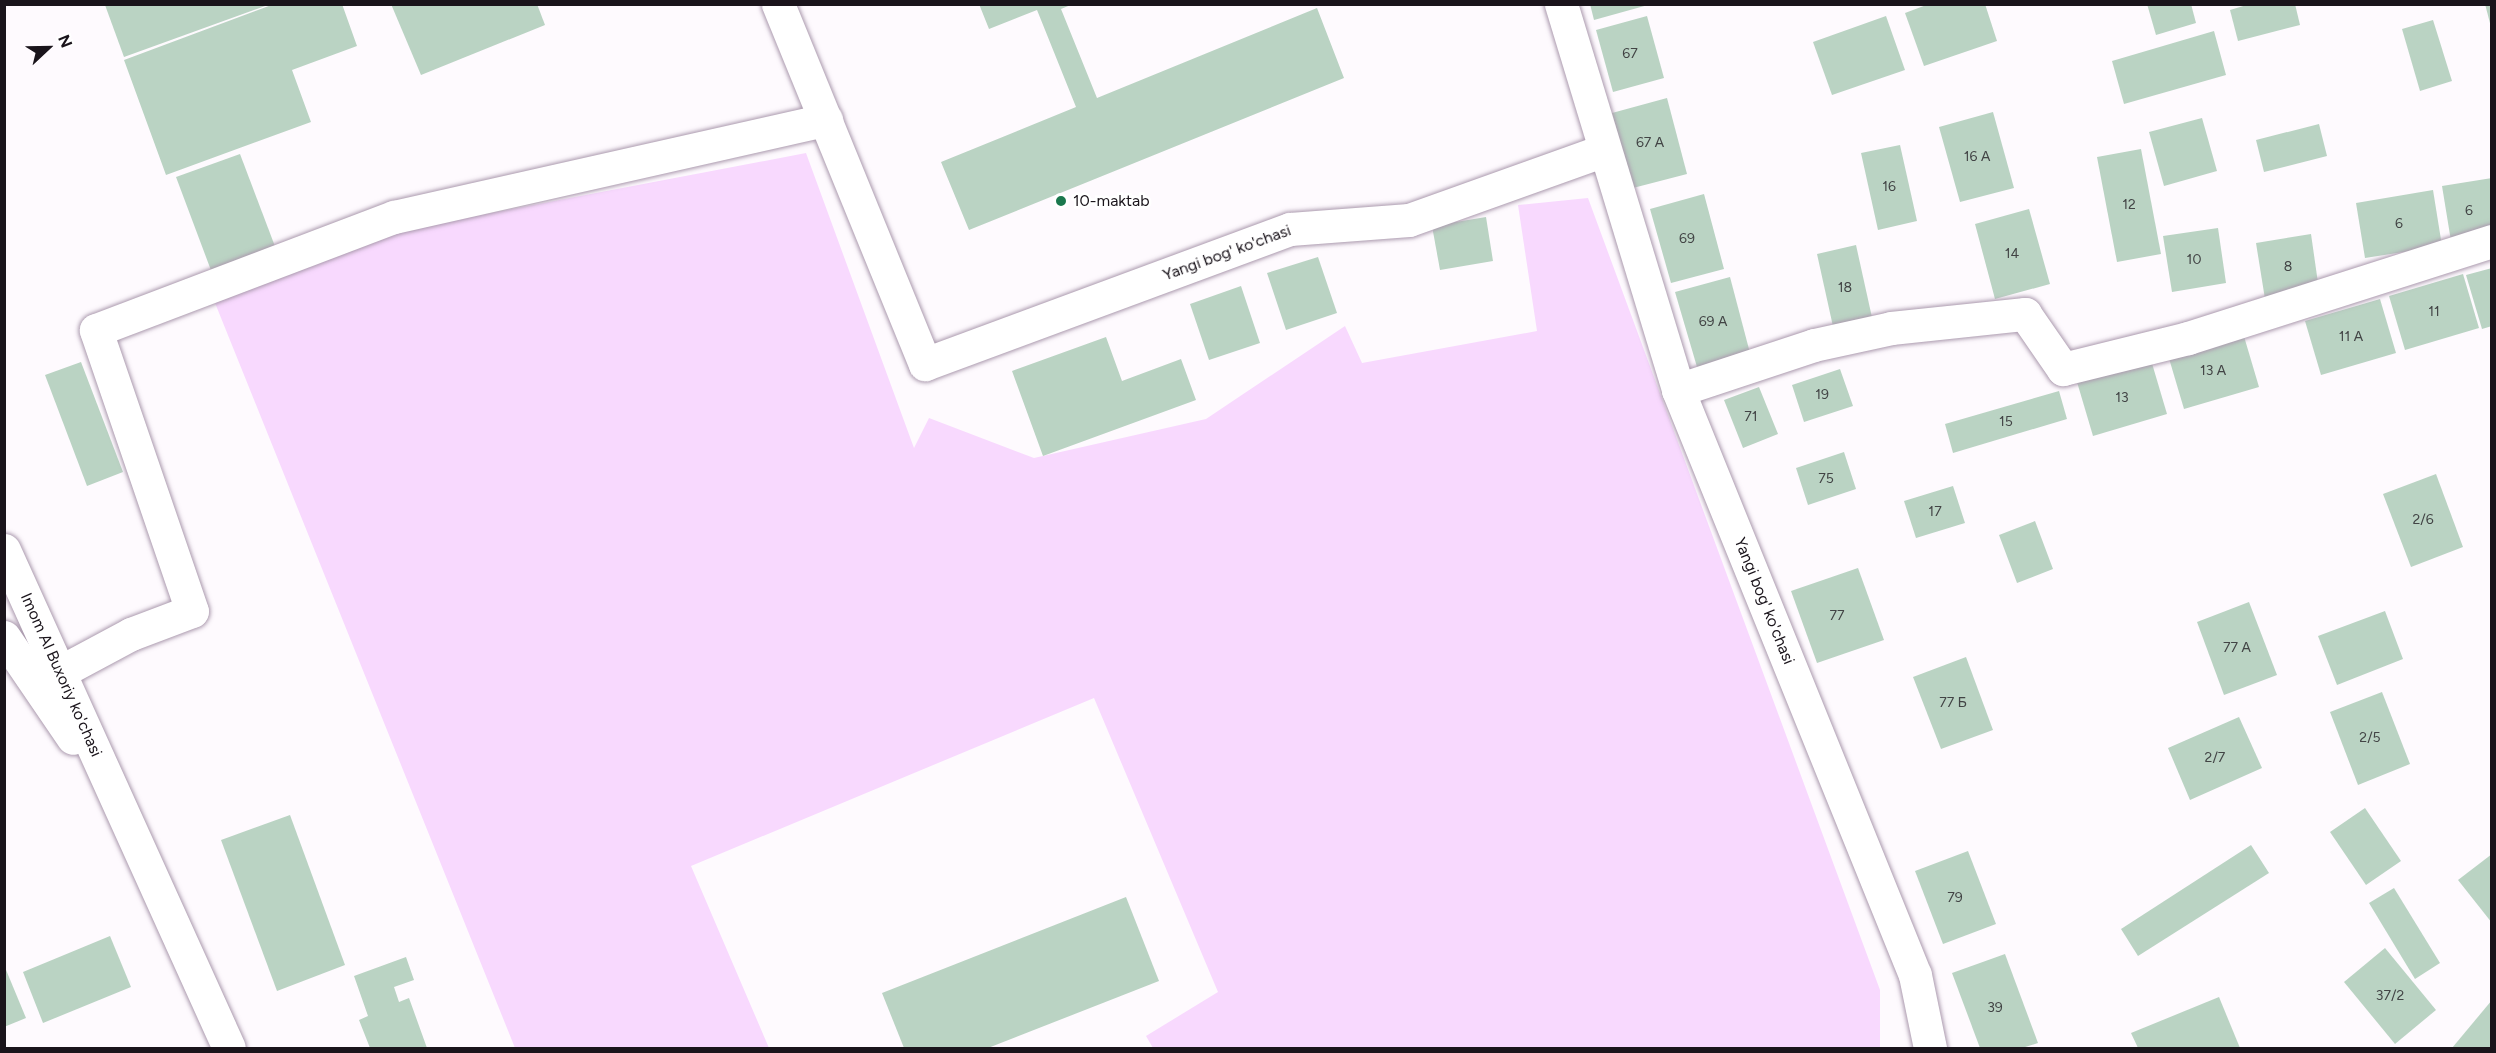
<!DOCTYPE html>
<html>
<head>
<meta charset="utf-8">
<style>
  body { margin:0 }
  #map { position:relative; width:2496px; height:1053px; overflow:hidden; background:#fefafe; font-family:Figtree,sans-serif }
  div>[style] { position:absolute }
  .green>* { inset:0; background:#f8d9fe }
  .building>* { inset:0; background:#bad3c3 }
  .roads { filter:drop-shadow(0 0 2px #ab9aae) drop-shadow(0 0 2px #ab9aae) }
  .minor>* { height:33px; margin:-16.5px; padding:0 16.5px; transform-origin:16.5px; border-radius:16.5px; background:#fff }
  .major>* { height:33px; margin:-16.5px; padding:0 16.5px; transform-origin:16.5px; border-radius:16.5px; background:#fff }
  .dots>* { width:16px; height:16px; translate:-50% -50%; box-sizing:border-box; border:3px solid #fff; border-radius:50% }
  span { translate:-50% -50%; white-space:nowrap; text-align:center; line-height:1.15; -webkit-text-stroke:5px #fff; paint-order:stroke }
  .number-label { font-size:14px; color:#424445 }
  .number-label span { -webkit-text-stroke-width:0 }
  .poi-label { font-size:16px; color:#1a141b }
  .left { translate:0 -50%; text-align:left }
  .street-label { font-size:16px; color:#1a141b }
  .frame { position:absolute; inset:0; border:6px solid #1a141b; pointer-events:none }
  .north { position:absolute; left:18px; top:18px; width:60px; height:60px; -webkit-text-stroke:4px #fff; paint-order:stroke; rotate:68deg; font-size:16px; font-weight:700; line-height:24px; text-align:center; color:#1a141b }
  .north::after { content:''; display:block; margin:auto; width:21px; height:27px; background:#1a141b; clip-path:polygon(50% 0,100% 100%,50% 72%,0 100%) }
</style>
</head>
<body>
<div id="map">
  <div class="green">
    <i style="clip-path:polygon(806px 153px,914px 448px,929px 418px,1034px 458px,1206px 419px,1345px 326px,1362px 363px,1537px 331px,1518px 205px,1588px 198px,1880px 990px,1880px 1048px,1153px 1048px,1146px 1036px,1218px 992px,1094px 698px,691px 866px,769px 1048px,515px 1048px,213px 298px,402px 230px)"></i>
  </div>
  <div class="building">
    <i style="clip-path:polygon(274px 4px,342px 4px,357px 46px,292px 70px,311px 122px,166px 175px,124px 60px)"></i>
    <i style="clip-path:polygon(391px 4px,537px 4px,545px 25px,421px 75px)"></i>
    <i style="clip-path:polygon(979px 4px,1073px 4px,1061px 9px,1097px 98px,1317px 8px,1344px 78px,969px 230px,941px 162px,1076px 107px,1037px 10px,989px 29px)"></i>
    <i style="clip-path:polygon(1590px 4px,1648px 4px,1648px 5px,1594px 20px)"></i>
    <i style="clip-path:polygon(1929px 4px,1985px 4px,1997px 41px,1924px 66px,1905px 13px)"></i>
    <i style="clip-path:polygon(2147px 4px,2191px 4px,2196px 23px,2156px 35px)"></i>
    <i style="clip-path:polygon(2250px 4px,2295px 4px,2300px 25px,2238px 41px,2230px 10px)"></i>
    <i style="clip-path:polygon(2485px 4px,2492px 4px,2492px 26px,2491px 27px)"></i>
    <i style="clip-path:polygon(105px 5px,268px 5px,124px 57px)"></i>
    <i style="clip-path:polygon(1647px 16px,1664px 78px,1613px 92px,1596px 30px)"></i>
    <i style="clip-path:polygon(1886px 16px,1905px 70px,1832px 95px,1813px 42px)"></i>
    <i style="clip-path:polygon(2433px 20px,2452px 81px,2420px 91px,2402px 29px)"></i>
    <i style="clip-path:polygon(2214px 31px,2226px 75px,2124px 104px,2112px 61px)"></i>
    <i style="clip-path:polygon(1667px 98px,1687px 174px,1633px 188px,1612px 113px)"></i>
    <i style="clip-path:polygon(1993px 112px,2014px 188px,1960px 202px,1939px 127px)"></i>
    <i style="clip-path:polygon(2202px 118px,2217px 171px,2164px 186px,2149px 132px)"></i>
    <i style="clip-path:polygon(2319px 124px,2327px 156px,2264px 172px,2256px 140px)"></i>
    <i style="clip-path:polygon(1900px 145px,1917px 221px,1878px 230px,1861px 153px)"></i>
    <i style="clip-path:polygon(2141px 149px,2161px 254px,2117px 262px,2097px 157px)"></i>
    <i style="clip-path:polygon(240px 154px,276px 249px,212px 273px,176px 177px)"></i>
    <i style="clip-path:polygon(2492px 178px,2492px 235px,2451px 241px,2442px 186px)"></i>
    <i style="clip-path:polygon(2433px 190px,2442px 246px,2365px 258px,2356px 203px)"></i>
    <i style="clip-path:polygon(1704px 194px,1724px 269px,1671px 283px,1650px 209px)"></i>
    <i style="clip-path:polygon(2029px 209px,2050px 284px,1995px 299px,1975px 224px)"></i>
    <i style="clip-path:polygon(1486px 217px,1493px 261px,1440px 270px,1432px 226px)"></i>
    <i style="clip-path:polygon(2218px 228px,2226px 283px,2172px 292px,2163px 236px)"></i>
    <i style="clip-path:polygon(2311px 234px,2319px 290px,2265px 299px,2256px 243px)"></i>
    <i style="clip-path:polygon(1856px 245px,1873px 322px,1834px 331px,1817px 254px)"></i>
    <i style="clip-path:polygon(1318px 257px,1337px 313px,1286px 330px,1267px 273px)"></i>
    <i style="clip-path:polygon(2492px 268px,2492px 326px,2482px 329px,2466px 275px)"></i>
    <i style="clip-path:polygon(2463px 274px,2479px 328px,2405px 350px,2389px 296px)"></i>
    <i style="clip-path:polygon(1730px 277px,1750px 353px,1697px 367px,1675px 292px)"></i>
    <i style="clip-path:polygon(1241px 286px,1260px 343px,1209px 360px,1190px 304px)"></i>
    <i style="clip-path:polygon(2380px 299px,2396px 353px,2321px 375px,2305px 321px)"></i>
    <i style="clip-path:polygon(2243px 333px,2259px 387px,2184px 409px,2168px 355px)"></i>
    <i style="clip-path:polygon(1106px 337px,1122px 381px,1181px 359px,1196px 400px,1043px 456px,1012px 371px)"></i>
    <i style="clip-path:polygon(2151px 360px,2167px 414px,2093px 436px,2077px 382px)"></i>
    <i style="clip-path:polygon(81px 362px,123px 472px,87px 486px,45px 375px)"></i>
    <i style="clip-path:polygon(1840px 369px,1853px 406px,1804px 422px,1792px 385px)"></i>
    <i style="clip-path:polygon(1759px 387px,1778px 434px,1743px 448px,1724px 400px)"></i>
    <i style="clip-path:polygon(2059px 391px,2067px 419px,1953px 453px,1945px 424px)"></i>
    <i style="clip-path:polygon(1844px 452px,1856px 489px,1808px 505px,1796px 468px)"></i>
    <i style="clip-path:polygon(2436px 474px,2463px 547px,2411px 567px,2383px 494px)"></i>
    <i style="clip-path:polygon(1953px 486px,1965px 523px,1916px 538px,1904px 501px)"></i>
    <i style="clip-path:polygon(2035px 521px,2053px 569px,2017px 583px,1999px 535px)"></i>
    <i style="clip-path:polygon(1858px 568px,1884px 640px,1817px 663px,1791px 591px)"></i>
    <i style="clip-path:polygon(2249px 602px,2277px 675px,2224px 695px,2197px 622px)"></i>
    <i style="clip-path:polygon(2385px 611px,2403px 659px,2337px 685px,2318px 636px)"></i>
    <i style="clip-path:polygon(1966px 657px,1993px 730px,1941px 749px,1913px 677px)"></i>
    <i style="clip-path:polygon(2382px 692px,2410px 764px,2358px 785px,2330px 712px)"></i>
    <i style="clip-path:polygon(2239px 717px,2262px 768px,2190px 800px,2168px 748px)"></i>
    <i style="clip-path:polygon(2365px 808px,2401px 861px,2366px 885px,2330px 832px)"></i>
    <i style="clip-path:polygon(290px 815px,345px 965px,277px 991px,221px 840px)"></i>
    <i style="clip-path:polygon(2251px 845px,2269px 873px,2138px 956px,2121px 929px)"></i>
    <i style="clip-path:polygon(1968px 851px,1996px 924px,1943px 944px,1915px 871px)"></i>
    <i style="clip-path:polygon(2492px 854px,2492px 923px,2458px 880px)"></i>
    <i style="clip-path:polygon(2394px 888px,2440px 963px,2415px 979px,2369px 903px)"></i>
    <i style="clip-path:polygon(1126px 897px,1159px 981px,988px 1048px,904px 1048px,882px 993px)"></i>
    <i style="clip-path:polygon(110px 936px,131px 987px,43px 1023px,23px 972px)"></i>
    <i style="clip-path:polygon(2385px 948px,2436px 1010px,2395px 1044px,2344px 982px)"></i>
    <i style="clip-path:polygon(2005px 954px,2038px 1043px,2022px 1048px,1980px 1048px,1952px 973px)"></i>
    <i style="clip-path:polygon(406px 957px,414px 980px,394px 987px,399px 1002px,409px 998px,427px 1048px,370px 1048px,359px 1020px,368px 1016px,354px 976px)"></i>
    <i style="clip-path:polygon(4px 965px,26px 1018px,4px 1027px)"></i>
    <i style="clip-path:polygon(2219px 997px,2240px 1048px,2138px 1048px,2131px 1033px)"></i>
    <i style="clip-path:polygon(2492px 1000px,2492px 1048px,2452px 1048px)"></i>
  </div>
  <div class="roads">
    <div class="minor">
      <i style="left:778px;top:4px;width:389px;rotate:67.8deg"></i>
      <i style="left:925px;top:364px;width:389px;rotate:-20.3deg"></i>
      <i style="left:1290px;top:229px;width:119px;rotate:-4.3deg"></i>
      <i style="left:1409px;top:220px;width:207px;rotate:-19.7deg"></i>
      <i style="left:1561px;top:4px;width:403px;rotate:73.1deg"></i>
      <i style="left:1678px;top:390px;width:631px;rotate:67.95deg"></i>
      <i style="left:1915px;top:975px;width:75px;rotate:78.4deg"></i>
      <i style="left:1678px;top:390px;width:143px;rotate:-18.3deg"></i>
      <i style="left:1814px;top:345px;width:79px;rotate:-12.4deg"></i>
      <i style="left:1891px;top:328px;width:135px;rotate:-6deg"></i>
      <i style="left:2025px;top:314px;width:67px;rotate:55.4deg"></i>
      <i style="left:2063px;top:369px;width:129px;rotate:-13.9deg"></i>
      <i style="left:2188px;top:338px;width:319px;rotate:-17.7deg"></i>
      <i style="left:60px;top:672px;width:81px;rotate:-28.2deg"></i>
      <i style="left:131px;top:634px;width:65px;rotate:-20.7deg"></i>
      <i style="left:192px;top:611px;width:297px;rotate:-108.9deg"></i>
      <i style="left:96px;top:330px;width:319px;rotate:-20.8deg"></i>
      <i style="left:394px;top:217px;width:443px;rotate:-12.7deg"></i>
    </div>
    <div class="major">
      <i style="left:4px;top:550px;width:546px;rotate:65.69deg"></i>
      <i style="left:4px;top:637px;width:122px;rotate:55.7deg"></i>
    </div>
  </div>
  <div class="dots">
    <i style="left:1061px;top:201px;background:#1a774d"></i>
  </div>
  <div class="number-label">
    <span style="left:1630px;top:54px">67</span>
    <span style="left:1650px;top:143px">67 А</span>
    <span style="left:1977px;top:157px">16 А</span>
    <span style="left:1889px;top:187px">16</span>
    <span style="left:2129px;top:205px">12</span>
    <span style="left:2469px;top:211px">6</span>
    <span style="left:2399px;top:224px">6</span>
    <span style="left:1687px;top:239px">69</span>
    <span style="left:2012px;top:254px">14</span>
    <span style="left:2194px;top:260px">10</span>
    <span style="left:2288px;top:267px">8</span>
    <span style="left:1845px;top:288px">18</span>
    <span style="left:2434px;top:312px">11</span>
    <span style="left:1713px;top:322px">69 А</span>
    <span style="left:2351px;top:337px">11 А</span>
    <span style="left:2213px;top:371px">13 А</span>
    <span style="left:1822px;top:395px">19</span>
    <span style="left:2122px;top:398px">13</span>
    <span style="left:1751px;top:417px">71</span>
    <span style="left:2006px;top:422px">15</span>
    <span style="left:1826px;top:479px">75</span>
    <span style="left:1935px;top:512px">17</span>
    <span style="left:2423px;top:520px">2/6</span>
    <span style="left:1837px;top:616px">77</span>
    <span style="left:2237px;top:648px">77 А</span>
    <span style="left:1953px;top:703px">77 Б</span>
    <span style="left:2370px;top:738px">2/5</span>
    <span style="left:2215px;top:758px">2/7</span>
    <span style="left:1955px;top:898px">79</span>
    <span style="left:2390px;top:996px">37/2</span>
    <span style="left:1995px;top:1008px">39</span>
  </div>
  <div class="poi-label">
    <span class="left" style="left:1073px;top:201px">10-maktab</span>
  </div>
  <div class="street-label">
    <span style="left:1227px;top:253px;rotate:-20deg">Yangi bog' ko'chasi</span>
    <span style="left:1764px;top:601px;rotate:68deg">Yangi bog' ko'chasi</span>
    <span style="left:61px;top:675px;rotate:66deg">Imom Al Buxoriy ko'chasi</span>
  </div>
  <div class="frame"></div>
  <div class="north">N</div>
</div>
</body>
</html>
